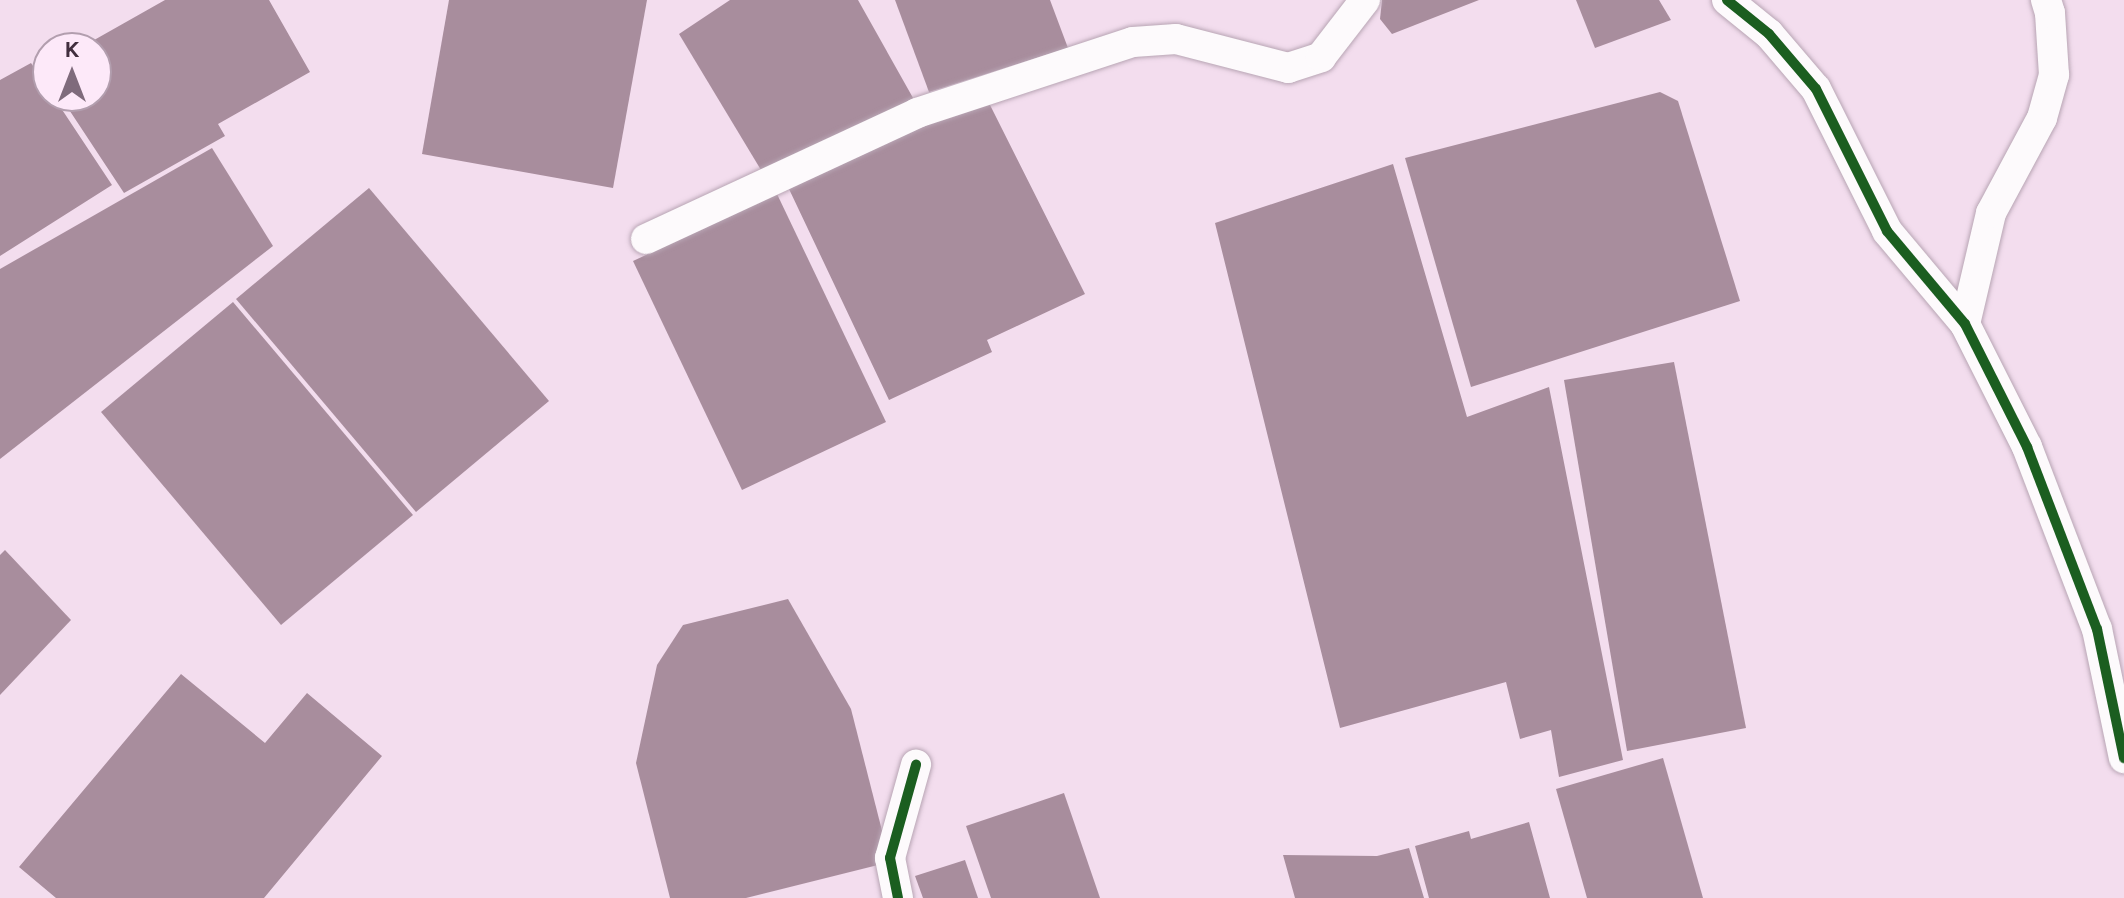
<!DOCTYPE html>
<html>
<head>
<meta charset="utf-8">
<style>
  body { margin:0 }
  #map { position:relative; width:2124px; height:898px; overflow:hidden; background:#f3ddee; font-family:Figtree,sans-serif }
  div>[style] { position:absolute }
  .building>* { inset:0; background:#a88d9d }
  .roads { filter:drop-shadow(0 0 2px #b8a5b4) drop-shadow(0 0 2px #b8a5b4) }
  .minor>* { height:30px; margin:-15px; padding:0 15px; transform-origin:15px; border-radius:15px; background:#fdfafc }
  .cycleway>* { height:10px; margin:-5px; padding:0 5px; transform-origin:5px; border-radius:5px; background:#1b5e20 }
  span { translate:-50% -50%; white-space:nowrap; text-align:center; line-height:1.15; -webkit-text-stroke:8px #fde9f9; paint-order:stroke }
  .north { position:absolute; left:32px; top:32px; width:80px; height:80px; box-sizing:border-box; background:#fde9f9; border:2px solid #b29eae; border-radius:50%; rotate:0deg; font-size:22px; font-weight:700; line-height:32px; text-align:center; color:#412e3e }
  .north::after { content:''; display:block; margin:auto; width:28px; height:36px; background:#7f6b7c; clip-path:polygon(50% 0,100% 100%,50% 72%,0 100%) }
</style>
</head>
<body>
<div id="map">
  <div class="building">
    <i style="clip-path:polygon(165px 0,269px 0,310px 72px,218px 124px,225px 136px,124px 193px,60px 96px,96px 96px,96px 48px,80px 48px)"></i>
    <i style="clip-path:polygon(449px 0,647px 0,613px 188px,422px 154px)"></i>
    <i style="clip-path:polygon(730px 0,858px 0,917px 105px,764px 175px,679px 34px)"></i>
    <i style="clip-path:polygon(895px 0,1050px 0,1068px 48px,929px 92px)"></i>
    <i style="clip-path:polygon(1382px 0,1479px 0,1392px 34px,1380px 19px)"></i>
    <i style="clip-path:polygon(1576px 0,1659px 0,1671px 20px,1595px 48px)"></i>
    <i style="clip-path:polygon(31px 63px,48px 88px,48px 96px,53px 96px,112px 185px,0 256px,0 80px)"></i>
    <i style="clip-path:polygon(1660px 92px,1678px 101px,1740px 301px,1471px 387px,1405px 158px)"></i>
    <i style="clip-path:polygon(986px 97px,1085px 294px,987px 340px,992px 352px,889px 400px,789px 189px)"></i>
    <i style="clip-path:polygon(212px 148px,273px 246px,0 459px,0 269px)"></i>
    <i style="clip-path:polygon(1393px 164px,1467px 417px,1549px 387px,1623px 760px,1559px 777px,1551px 730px,1520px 739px,1506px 682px,1340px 728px,1215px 223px)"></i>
    <i style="clip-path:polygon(369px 188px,549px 401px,416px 512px,236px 299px)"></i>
    <i style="clip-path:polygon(777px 194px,886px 422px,742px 490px,633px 261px)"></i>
    <i style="clip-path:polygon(233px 302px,413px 515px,281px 625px,101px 412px)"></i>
    <i style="clip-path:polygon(1674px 362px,1746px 728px,1627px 751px,1564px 380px)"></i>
    <i style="clip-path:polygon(5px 550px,71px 620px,0 695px,0 555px)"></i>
    <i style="clip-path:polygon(788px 599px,851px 709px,890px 862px,746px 898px,670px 898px,636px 763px,657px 665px,683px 625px)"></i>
    <i style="clip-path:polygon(181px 674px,265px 743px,307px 693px,382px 756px,264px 898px,56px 898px,19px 867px)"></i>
    <i style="clip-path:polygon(1663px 758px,1703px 898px,1587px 898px,1556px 789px)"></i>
    <i style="clip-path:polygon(1064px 793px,1100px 898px,991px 898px,966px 826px)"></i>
    <i style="clip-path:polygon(1529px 822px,1550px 898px,1429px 898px,1415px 846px,1469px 831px,1471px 839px)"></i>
    <i style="clip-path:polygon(1409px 848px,1424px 898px,1295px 898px,1283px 855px,1377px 856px)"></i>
    <i style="clip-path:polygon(965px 860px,978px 898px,923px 898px,915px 876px)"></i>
  </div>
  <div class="roads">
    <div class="minor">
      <i style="left:1727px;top:0;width:54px;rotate:39deg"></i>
      <i style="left:1769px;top:34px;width:72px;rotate:49.5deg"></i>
      <i style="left:1816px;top:89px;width:159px;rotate:63.4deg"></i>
      <i style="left:1887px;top:231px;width:121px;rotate:50deg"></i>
      <i style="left:1965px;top:324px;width:138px;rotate:63.2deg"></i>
      <i style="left:2027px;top:447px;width:195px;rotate:69deg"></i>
      <i style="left:2097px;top:629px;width:132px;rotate:78.2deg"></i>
      <i style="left:646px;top:239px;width:299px;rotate:-24.9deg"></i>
      <i style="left:917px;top:113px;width:227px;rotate:-18.2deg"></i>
      <i style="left:1133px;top:42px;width:43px;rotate:-4deg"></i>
      <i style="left:1176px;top:39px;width:116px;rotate:14.5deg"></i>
      <i style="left:1288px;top:68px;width:35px;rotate:-18deg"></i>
      <i style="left:1321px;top:57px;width:72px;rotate:-52.3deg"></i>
      <i style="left:1965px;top:324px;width:114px;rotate:-76.8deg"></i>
      <i style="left:1991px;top:213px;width:108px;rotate:-61.8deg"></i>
      <i style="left:2042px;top:118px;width:45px;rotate:-74.4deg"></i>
      <i style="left:2054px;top:75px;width:62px;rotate:-93.7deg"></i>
      <i style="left:2050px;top:13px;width:14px;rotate:-107deg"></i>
      <i style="left:898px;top:898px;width:41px;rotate:-101.3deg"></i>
      <i style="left:890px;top:858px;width:97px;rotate:-74.4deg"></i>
    </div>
  </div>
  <div class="cycleway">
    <i style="left:1727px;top:0;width:54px;rotate:39deg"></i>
    <i style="left:1769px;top:34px;width:72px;rotate:49.5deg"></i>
    <i style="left:1816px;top:89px;width:159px;rotate:63.4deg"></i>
    <i style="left:1887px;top:231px;width:121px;rotate:50deg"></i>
    <i style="left:1965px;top:324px;width:138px;rotate:63.2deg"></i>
    <i style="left:2027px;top:447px;width:195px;rotate:69deg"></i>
    <i style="left:2097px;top:629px;width:132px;rotate:78.2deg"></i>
    <i style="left:898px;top:898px;width:41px;rotate:-101.3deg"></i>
    <i style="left:890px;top:858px;width:97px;rotate:-74.4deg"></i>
  </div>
  <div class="north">K</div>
</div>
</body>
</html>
